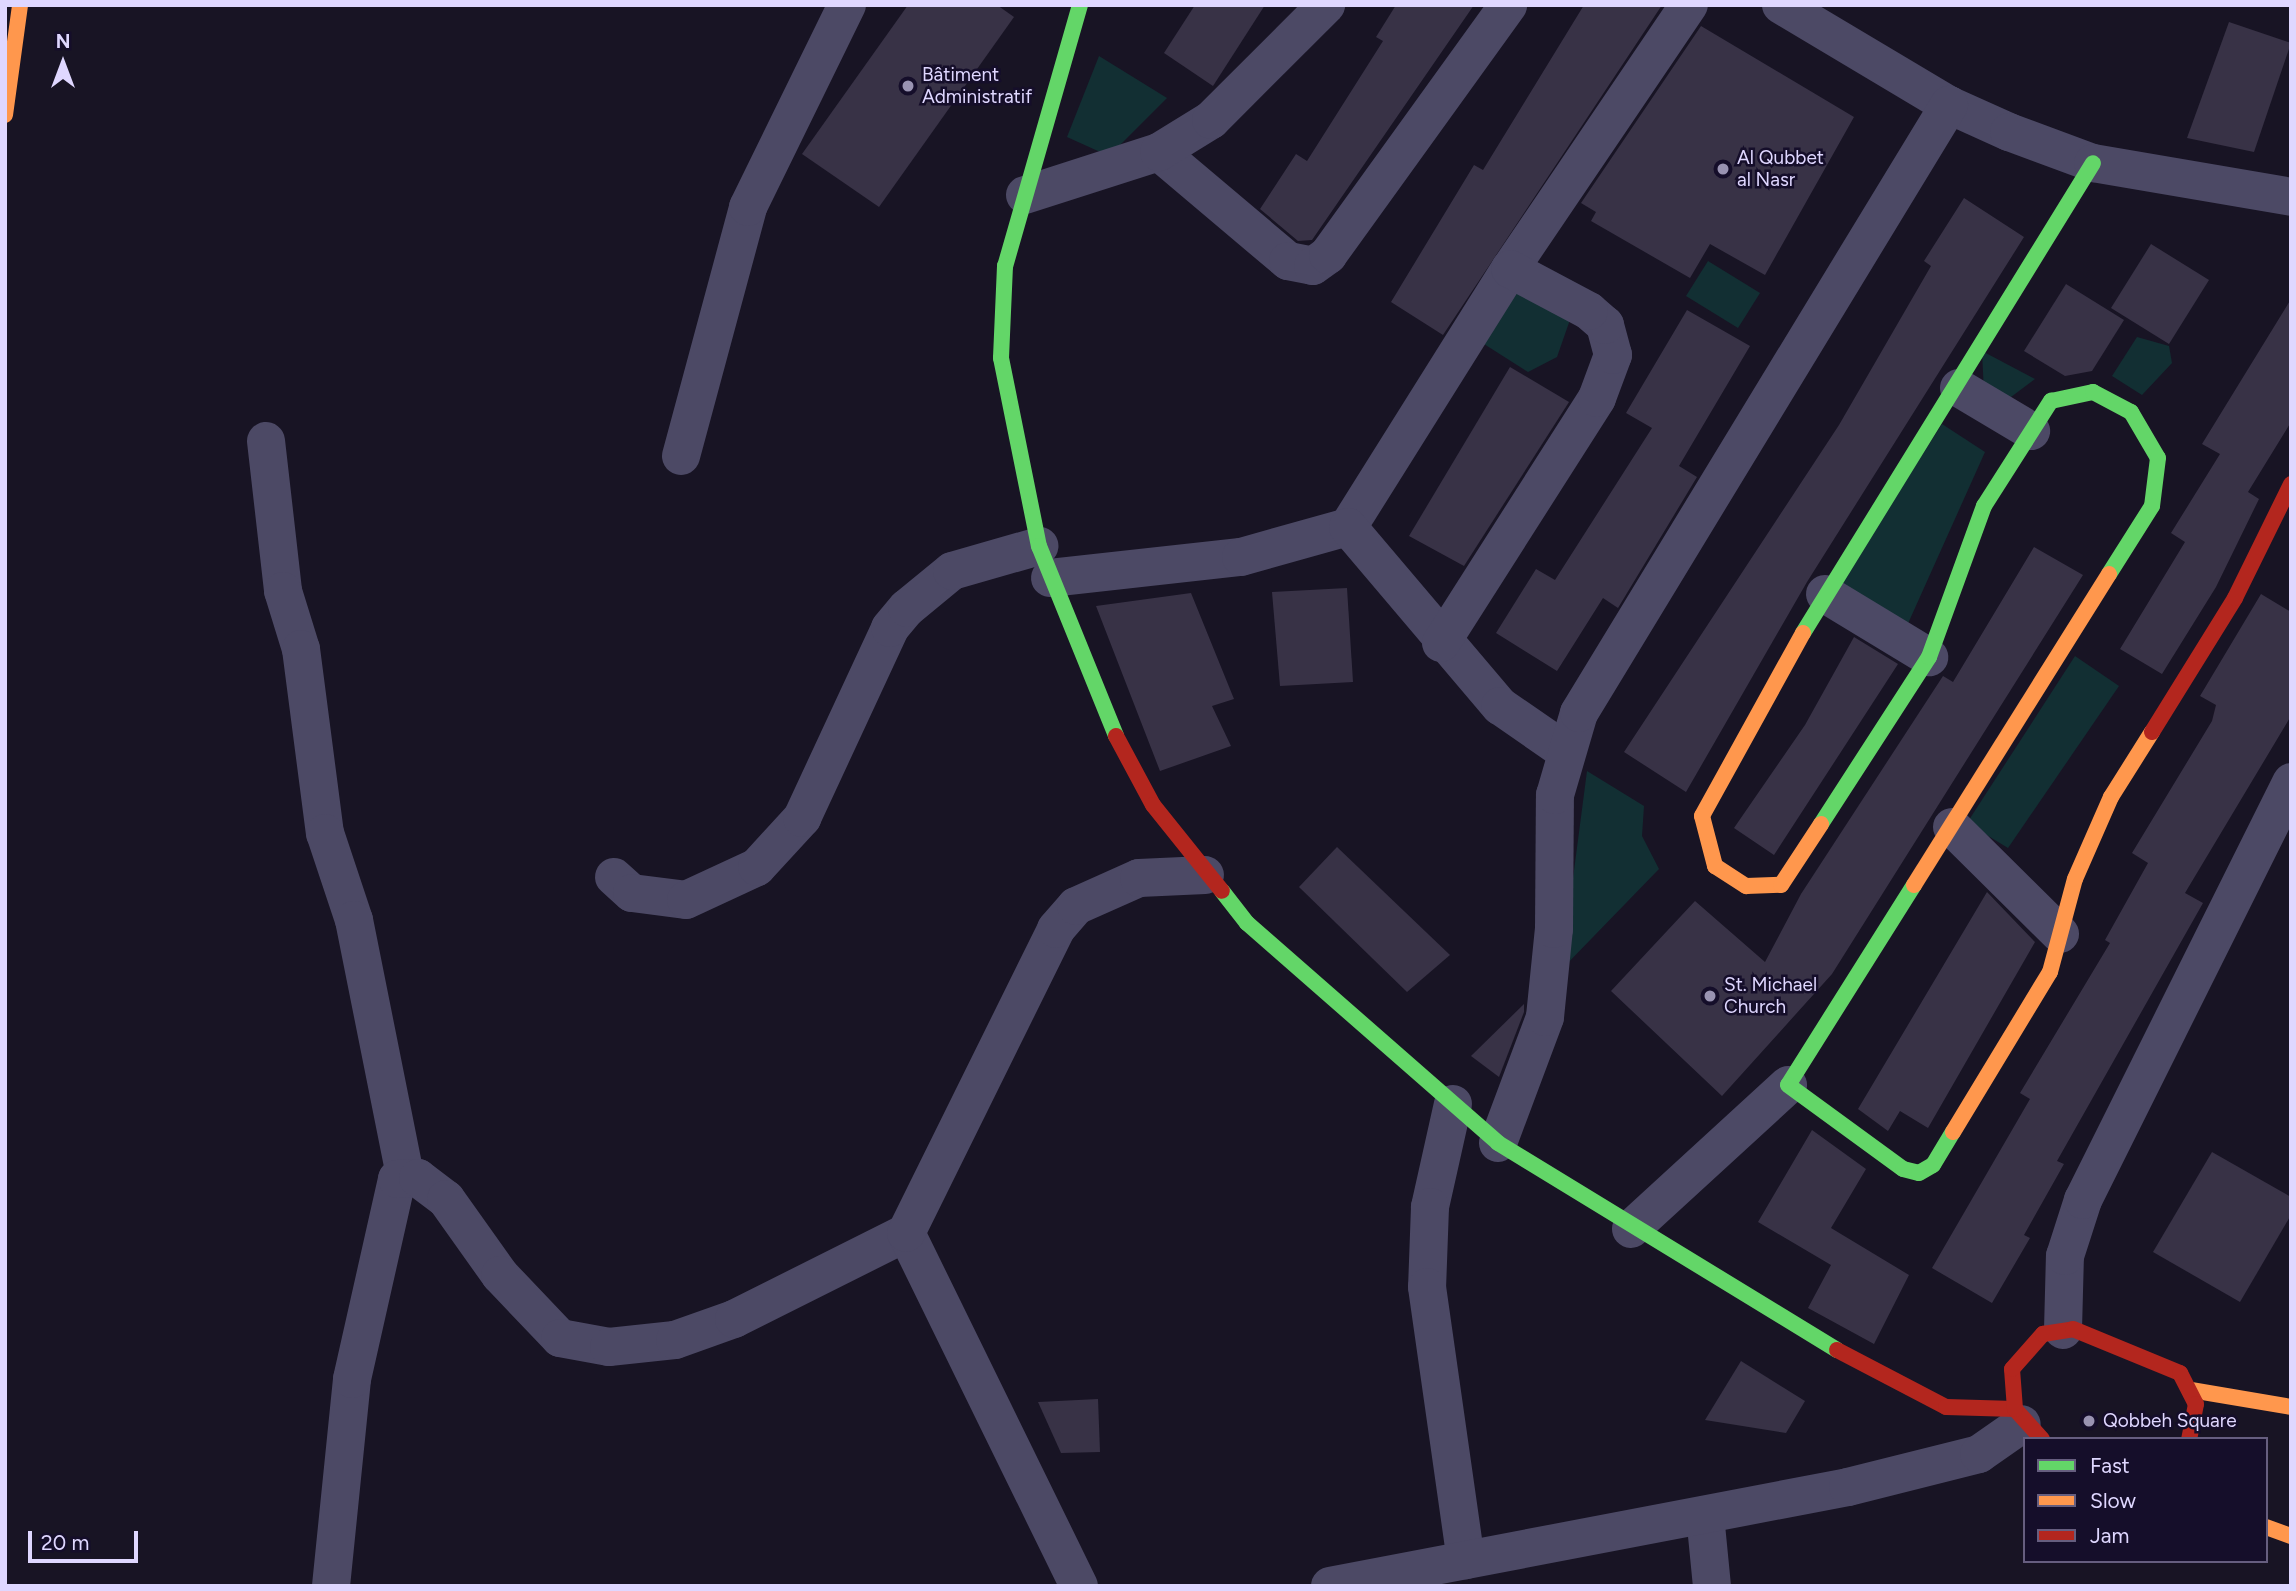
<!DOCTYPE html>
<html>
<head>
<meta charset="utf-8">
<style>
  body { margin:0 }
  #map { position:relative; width:2296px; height:1591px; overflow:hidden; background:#181424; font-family:Figtree,sans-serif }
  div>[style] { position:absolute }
  .green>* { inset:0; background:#122f33 }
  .building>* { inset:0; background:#383246 }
  .street>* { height:38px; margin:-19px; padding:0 19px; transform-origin:19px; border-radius:19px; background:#4c4965 }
  .fast>* { height:16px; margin:-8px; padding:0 8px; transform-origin:8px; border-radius:8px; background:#63d668 }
  .slow>* { height:16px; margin:-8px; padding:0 8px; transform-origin:8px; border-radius:8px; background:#ff974d }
  .jam>* { height:16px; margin:-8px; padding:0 8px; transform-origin:8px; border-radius:8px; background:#b3261e }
  .dots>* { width:19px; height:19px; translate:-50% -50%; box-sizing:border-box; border:4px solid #150e2a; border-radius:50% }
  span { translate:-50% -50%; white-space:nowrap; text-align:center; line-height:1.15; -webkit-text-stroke:5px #150e2a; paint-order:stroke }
  .poi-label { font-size:19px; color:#dfd7ff }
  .left { translate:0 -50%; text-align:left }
  .frame { position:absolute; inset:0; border:7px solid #dfd7ff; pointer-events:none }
  .legend { position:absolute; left:2023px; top:1437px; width:245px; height:126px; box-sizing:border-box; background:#150e2a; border:2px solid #665e7f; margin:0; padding:9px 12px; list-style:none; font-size:21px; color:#dfd7ff }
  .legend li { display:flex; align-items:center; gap:14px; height:35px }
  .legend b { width:35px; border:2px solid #665e7f }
  .north { position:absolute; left:28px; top:28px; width:70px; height:70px; -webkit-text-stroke:5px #150e2a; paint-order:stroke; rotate:0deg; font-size:19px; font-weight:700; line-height:28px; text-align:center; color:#dfd7ff }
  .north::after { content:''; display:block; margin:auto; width:24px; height:32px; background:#dfd7ff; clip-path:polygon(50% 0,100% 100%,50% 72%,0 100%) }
  .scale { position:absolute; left:28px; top:1531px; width:110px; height:32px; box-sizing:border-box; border:4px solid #dfd7ff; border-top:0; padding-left:9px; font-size:21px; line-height:24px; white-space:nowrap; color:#dfd7ff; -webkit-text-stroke:5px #150e2a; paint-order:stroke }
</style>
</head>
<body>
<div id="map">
  <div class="green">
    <i style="clip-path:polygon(1099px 56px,1167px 98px,1109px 156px,1067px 137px)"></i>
    <i style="clip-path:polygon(1708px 261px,1760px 293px,1738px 328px,1686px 296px)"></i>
    <i style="clip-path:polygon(1512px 277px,1572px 314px,1557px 357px,1528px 372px,1473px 337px)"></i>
    <i style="clip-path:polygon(2137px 337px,2169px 346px,2172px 363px,2142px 395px,2112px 376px)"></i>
    <i style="clip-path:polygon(1982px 351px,2035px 379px,2011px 397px,1984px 393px)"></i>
    <i style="clip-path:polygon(1942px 424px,1985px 452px,1906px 628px,1838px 586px)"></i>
    <i style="clip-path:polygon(2075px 656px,2119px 686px,2008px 848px,1967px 823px)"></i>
    <i style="clip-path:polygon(1587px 771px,1644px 806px,1642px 836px,1659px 869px,1561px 970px)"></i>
  </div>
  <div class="building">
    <i style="clip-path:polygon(908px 5px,997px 5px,1014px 17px,879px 207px,802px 154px)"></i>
    <i style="clip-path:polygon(1195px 5px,1265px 5px,1213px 86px,1164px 53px)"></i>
    <i style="clip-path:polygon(1396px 5px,1474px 5px,1312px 240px,1298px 241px,1260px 209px,1296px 154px,1307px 161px,1383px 41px,1376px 37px)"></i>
    <i style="clip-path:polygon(1584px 5px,1662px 5px,1443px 335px,1391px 302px,1474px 165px,1483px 170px)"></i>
    <i style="clip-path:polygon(2229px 22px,2291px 43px,2254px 152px,2187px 138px)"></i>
    <i style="clip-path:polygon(1701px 26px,1854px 117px,1765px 275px,1710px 244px,1690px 278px,1591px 221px,1596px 212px,1581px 203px)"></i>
    <i style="clip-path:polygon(1964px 198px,2024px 237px,1807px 582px,1686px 792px,1624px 752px,1839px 425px,1931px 266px,1924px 261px)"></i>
    <i style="clip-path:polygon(2151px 244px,2209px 280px,2169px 344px,2111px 308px)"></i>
    <i style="clip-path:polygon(2066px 284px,2124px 320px,2092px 371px,2065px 376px,2024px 351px)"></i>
    <i style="clip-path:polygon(2291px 299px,2291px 422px,2248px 492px,2259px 499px,2216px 587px,2162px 674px,2120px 649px,2185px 542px,2171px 533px,2220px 454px,2202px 444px)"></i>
    <i style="clip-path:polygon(1687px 310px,1750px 346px,1679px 466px,1697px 477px,1618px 608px,1603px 598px,1557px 671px,1496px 633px,1536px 569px,1555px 580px,1652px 428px,1626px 413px)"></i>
    <i style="clip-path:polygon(1510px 367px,1569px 402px,1464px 566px,1409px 536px)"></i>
    <i style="clip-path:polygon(2034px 547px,2083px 575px,1832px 974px,1722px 1096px,1611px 991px,1695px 901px,1765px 962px,1801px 894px,1943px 676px,1953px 682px)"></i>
    <i style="clip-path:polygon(1347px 588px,1353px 682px,1280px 686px,1272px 592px)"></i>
    <i style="clip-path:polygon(1191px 593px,1234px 699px,1212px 706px,1231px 746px,1160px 771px,1096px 606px)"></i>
    <i style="clip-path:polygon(2261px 594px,2291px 612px,2291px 716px,2185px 893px,2203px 903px,2057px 1161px,2064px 1164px,2024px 1235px,2030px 1238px,1992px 1303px,1932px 1268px,2030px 1099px,2020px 1093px,2110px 943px,2105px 940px,2148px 863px,2132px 853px,2212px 721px,2216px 705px,2200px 696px)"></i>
    <i style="clip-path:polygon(1854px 637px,1898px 664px,1774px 855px,1734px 828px,1805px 725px)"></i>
    <i style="clip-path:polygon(1337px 847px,1450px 955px,1407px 992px,1299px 887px)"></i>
    <i style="clip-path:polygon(1987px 892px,2035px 942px,1928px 1128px,1900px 1111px,1888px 1131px,1858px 1109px)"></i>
    <i style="clip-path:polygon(1524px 1004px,1524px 1012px,1499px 1077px,1471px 1056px)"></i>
    <i style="clip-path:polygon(1812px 1130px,1866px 1169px,1831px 1228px,1909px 1275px,1874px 1344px,1808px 1308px,1831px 1265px,1758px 1222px)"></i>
    <i style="clip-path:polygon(2212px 1152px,2291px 1197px,2291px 1215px,2240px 1302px,2153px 1252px)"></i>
    <i style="clip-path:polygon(1741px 1361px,1805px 1401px,1786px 1433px,1705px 1420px)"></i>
    <i style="clip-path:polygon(1098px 1399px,1100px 1452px,1061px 1453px,1038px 1402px)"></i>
  </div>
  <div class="street">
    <i style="left:1781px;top:5px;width:196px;rotate:30.8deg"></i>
    <i style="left:1949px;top:105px;width:66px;rotate:24.2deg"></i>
    <i style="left:2009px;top:132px;width:90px;rotate:20.3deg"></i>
    <i style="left:2093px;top:163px;width:201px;rotate:9.7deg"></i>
    <i style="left:1159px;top:152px;width:169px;rotate:40.2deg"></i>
    <i style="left:1288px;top:261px;width:25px;rotate:11deg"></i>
    <i style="left:1313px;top:266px;width:19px;rotate:-36deg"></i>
    <i style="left:1328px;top:255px;width:308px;rotate:-54.2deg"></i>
    <i style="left:1025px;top:195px;width:141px;rotate:-17.8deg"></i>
    <i style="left:1159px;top:152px;width:61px;rotate:-31.6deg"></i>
    <i style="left:1211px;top:120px;width:163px;rotate:-45deg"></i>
    <i style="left:1959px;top:388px;width:84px;rotate:30.8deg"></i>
    <i style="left:266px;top:441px;width:151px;rotate:83.5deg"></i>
    <i style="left:283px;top:591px;width:61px;rotate:72.8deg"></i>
    <i style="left:301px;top:649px;width:186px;rotate:82.6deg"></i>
    <i style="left:325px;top:833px;width:92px;rotate:71.6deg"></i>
    <i style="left:354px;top:920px;width:261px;rotate:78.7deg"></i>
    <i style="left:681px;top:456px;width:258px;rotate:-74.9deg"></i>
    <i style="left:748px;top:207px;width:225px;rotate:-63.9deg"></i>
    <i style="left:1348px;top:527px;width:305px;rotate:-57.9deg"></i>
    <i style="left:1510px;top:269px;width:319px;rotate:-55.9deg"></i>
    <i style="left:1050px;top:578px;width:192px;rotate:-6.3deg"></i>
    <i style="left:1241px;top:557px;width:111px;rotate:-15.7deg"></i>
    <i style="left:1348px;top:527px;width:235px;rotate:49.7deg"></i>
    <i style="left:1500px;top:706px;width:79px;rotate:34.7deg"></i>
    <i style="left:1825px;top:594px;width:122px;rotate:31.2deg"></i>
    <i style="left:1441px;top:643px;width:290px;rotate:-57.5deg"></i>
    <i style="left:1597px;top:398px;width:46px;rotate:-69.6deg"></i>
    <i style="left:1613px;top:355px;width:31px;rotate:-105deg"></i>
    <i style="left:1605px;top:325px;width:21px;rotate:-139deg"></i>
    <i style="left:1589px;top:311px;width:89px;rotate:-152deg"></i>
    <i style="left:1952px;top:827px;width:152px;rotate:44.7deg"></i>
    <i style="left:614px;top:877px;width:24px;rotate:42deg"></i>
    <i style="left:632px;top:893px;width:54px;rotate:7.4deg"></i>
    <i style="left:686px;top:900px;width:78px;rotate:-24.9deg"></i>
    <i style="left:757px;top:867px;width:67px;rotate:-47.4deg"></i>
    <i style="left:802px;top:818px;width:209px;rotate:-65.1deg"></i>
    <i style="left:890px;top:628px;width:26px;rotate:-50deg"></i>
    <i style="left:907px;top:608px;width:58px;rotate:-39.4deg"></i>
    <i style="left:952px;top:571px;width:91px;rotate:-16deg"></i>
    <i style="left:1453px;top:1104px;width:106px;rotate:102.6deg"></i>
    <i style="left:1430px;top:1207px;width:80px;rotate:92.1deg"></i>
    <i style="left:1427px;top:1287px;width:276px;rotate:81.9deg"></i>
    <i style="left:1498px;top:1143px;width:134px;rotate:-69.5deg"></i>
    <i style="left:1545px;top:1017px;width:88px;rotate:-84.2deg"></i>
    <i style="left:1554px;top:929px;width:134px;rotate:-89.6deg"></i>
    <i style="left:1555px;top:795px;width:85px;rotate:-73.7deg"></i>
    <i style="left:1579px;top:713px;width:712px;rotate:-58.68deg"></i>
    <i style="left:1631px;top:1229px;width:213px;rotate:-42.5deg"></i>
    <i style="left:2063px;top:1330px;width:74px;rotate:-88.5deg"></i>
    <i style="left:2065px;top:1256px;width:59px;rotate:-72.2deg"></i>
    <i style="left:2083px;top:1200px;width:467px;rotate:-63.5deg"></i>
    <i style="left:1705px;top:1515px;width:71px;rotate:84.4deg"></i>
    <i style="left:331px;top:1586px;width:208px;rotate:-84.2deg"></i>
    <i style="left:352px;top:1379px;width:205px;rotate:-77.3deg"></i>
    <i style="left:397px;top:1179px;width:21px;rotate:-3deg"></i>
    <i style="left:418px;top:1178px;width:35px;rotate:37deg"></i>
    <i style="left:446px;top:1199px;width:93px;rotate:54.6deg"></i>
    <i style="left:500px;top:1275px;width:87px;rotate:46.4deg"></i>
    <i style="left:560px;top:1338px;width:50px;rotate:10.4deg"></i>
    <i style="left:609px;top:1347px;width:66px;rotate:-6.1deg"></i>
    <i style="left:675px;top:1340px;width:63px;rotate:-19.6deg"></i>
    <i style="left:734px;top:1319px;width:192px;rotate:-26.6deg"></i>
    <i style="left:1079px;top:1586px;width:393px;rotate:-116.1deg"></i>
    <i style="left:906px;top:1233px;width:339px;rotate:-63.7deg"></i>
    <i style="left:1056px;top:929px;width:30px;rotate:-49deg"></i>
    <i style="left:1076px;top:906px;width:69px;rotate:-24deg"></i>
    <i style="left:1139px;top:878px;width:66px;rotate:-2.6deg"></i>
    <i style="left:1330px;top:1586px;width:527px;rotate:-10.82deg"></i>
    <i style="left:1848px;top:1487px;width:135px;rotate:-14.1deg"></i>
    <i style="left:1979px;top:1454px;width:52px;rotate:-34.9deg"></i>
  </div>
  <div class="fast">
    <i style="left:1080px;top:5px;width:272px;rotate:106deg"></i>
    <i style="left:1005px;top:266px;width:92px;rotate:92.5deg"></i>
    <i style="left:1001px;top:358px;width:192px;rotate:78.6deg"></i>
    <i style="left:1039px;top:546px;width:205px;rotate:67.9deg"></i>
    <i style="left:1803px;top:633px;width:552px;rotate:-58.32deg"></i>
    <i style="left:1821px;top:824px;width:199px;rotate:-57.1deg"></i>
    <i style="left:1929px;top:657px;width:161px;rotate:-70deg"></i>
    <i style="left:1984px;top:506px;width:125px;rotate:-57.5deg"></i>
    <i style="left:2051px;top:401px;width:43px;rotate:-12.1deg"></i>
    <i style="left:2093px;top:392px;width:43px;rotate:27.8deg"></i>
    <i style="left:2131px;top:412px;width:53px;rotate:59.6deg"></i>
    <i style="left:2158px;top:458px;width:48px;rotate:97.1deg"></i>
    <i style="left:2152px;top:506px;width:80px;rotate:122.3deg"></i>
    <i style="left:1914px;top:885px;width:236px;rotate:122.2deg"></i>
    <i style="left:1788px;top:1085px;width:142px;rotate:36.1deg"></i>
    <i style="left:1903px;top:1169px;width:16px;rotate:14deg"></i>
    <i style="left:1919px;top:1173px;width:16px;rotate:-30deg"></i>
    <i style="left:1933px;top:1165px;width:39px;rotate:-59deg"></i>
    <i style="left:1222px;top:891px;width:41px;rotate:52deg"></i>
    <i style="left:1247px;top:923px;width:334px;rotate:41.2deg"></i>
    <i style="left:1498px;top:1143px;width:397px;rotate:31.4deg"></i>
  </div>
  <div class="slow">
    <i style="left:5px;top:115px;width:111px;rotate:-82.2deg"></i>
    <i style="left:1803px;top:633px;width:209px;rotate:118.9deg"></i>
    <i style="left:1702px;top:816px;width:52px;rotate:75.4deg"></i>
    <i style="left:1715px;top:866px;width:37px;rotate:33deg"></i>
    <i style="left:1746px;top:886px;width:35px;rotate:-2deg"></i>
    <i style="left:1781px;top:885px;width:73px;rotate:-56.7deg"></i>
    <i style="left:1914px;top:885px;width:367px;rotate:-57.9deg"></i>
    <i style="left:1953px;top:1132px;width:187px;rotate:-58.8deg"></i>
    <i style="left:2050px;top:972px;width:96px;rotate:-75deg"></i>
    <i style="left:2075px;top:879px;width:90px;rotate:-66.3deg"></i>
    <i style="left:2111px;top:797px;width:77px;rotate:-57.8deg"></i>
    <i style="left:2191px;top:1390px;width:101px;rotate:9.6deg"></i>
    <i style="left:2266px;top:1527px;width:27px;rotate:20deg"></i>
  </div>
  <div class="jam">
    <i style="left:2152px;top:732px;width:158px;rotate:-58.2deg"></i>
    <i style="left:2235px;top:598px;width:127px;rotate:-63.8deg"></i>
    <i style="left:1116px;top:736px;width:78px;rotate:61.8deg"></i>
    <i style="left:1153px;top:805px;width:110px;rotate:51.3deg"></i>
    <i style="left:1837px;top:1350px;width:123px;rotate:27.6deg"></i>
    <i style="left:1946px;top:1407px;width:69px;rotate:1.7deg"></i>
    <i style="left:2042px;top:1439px;width:40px;rotate:-132deg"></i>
    <i style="left:2015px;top:1409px;width:40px;rotate:-94.3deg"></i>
    <i style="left:2012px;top:1369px;width:47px;rotate:-48.5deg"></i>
    <i style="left:2043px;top:1334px;width:30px;rotate:-9deg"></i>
    <i style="left:2073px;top:1329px;width:116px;rotate:22.4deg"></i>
    <i style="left:2180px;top:1373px;width:35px;rotate:63deg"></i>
    <i style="left:2196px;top:1404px;width:36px;rotate:101deg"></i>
  </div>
  <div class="dots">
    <i style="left:908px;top:86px;background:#9993b2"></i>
    <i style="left:1723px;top:169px;background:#9993b2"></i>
    <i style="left:1710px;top:996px;background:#9993b2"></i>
    <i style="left:2089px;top:1421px;background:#9993b2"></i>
  </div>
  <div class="poi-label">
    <span class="left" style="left:922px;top:86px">Bâtiment<br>Administratif</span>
    <span class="left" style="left:1737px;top:169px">Al Qubbet<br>al Nasr</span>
    <span class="left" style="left:1724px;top:996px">St. Michael<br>Church</span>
    <span class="left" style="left:2103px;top:1421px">Qobbeh Square</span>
  </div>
  <div class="frame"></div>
  <ul class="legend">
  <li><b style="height:9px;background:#63d668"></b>Fast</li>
  <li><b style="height:9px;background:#ff974d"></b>Slow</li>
  <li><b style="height:9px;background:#b3261e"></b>Jam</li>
  </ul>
  <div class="north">N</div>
  <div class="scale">20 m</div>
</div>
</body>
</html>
